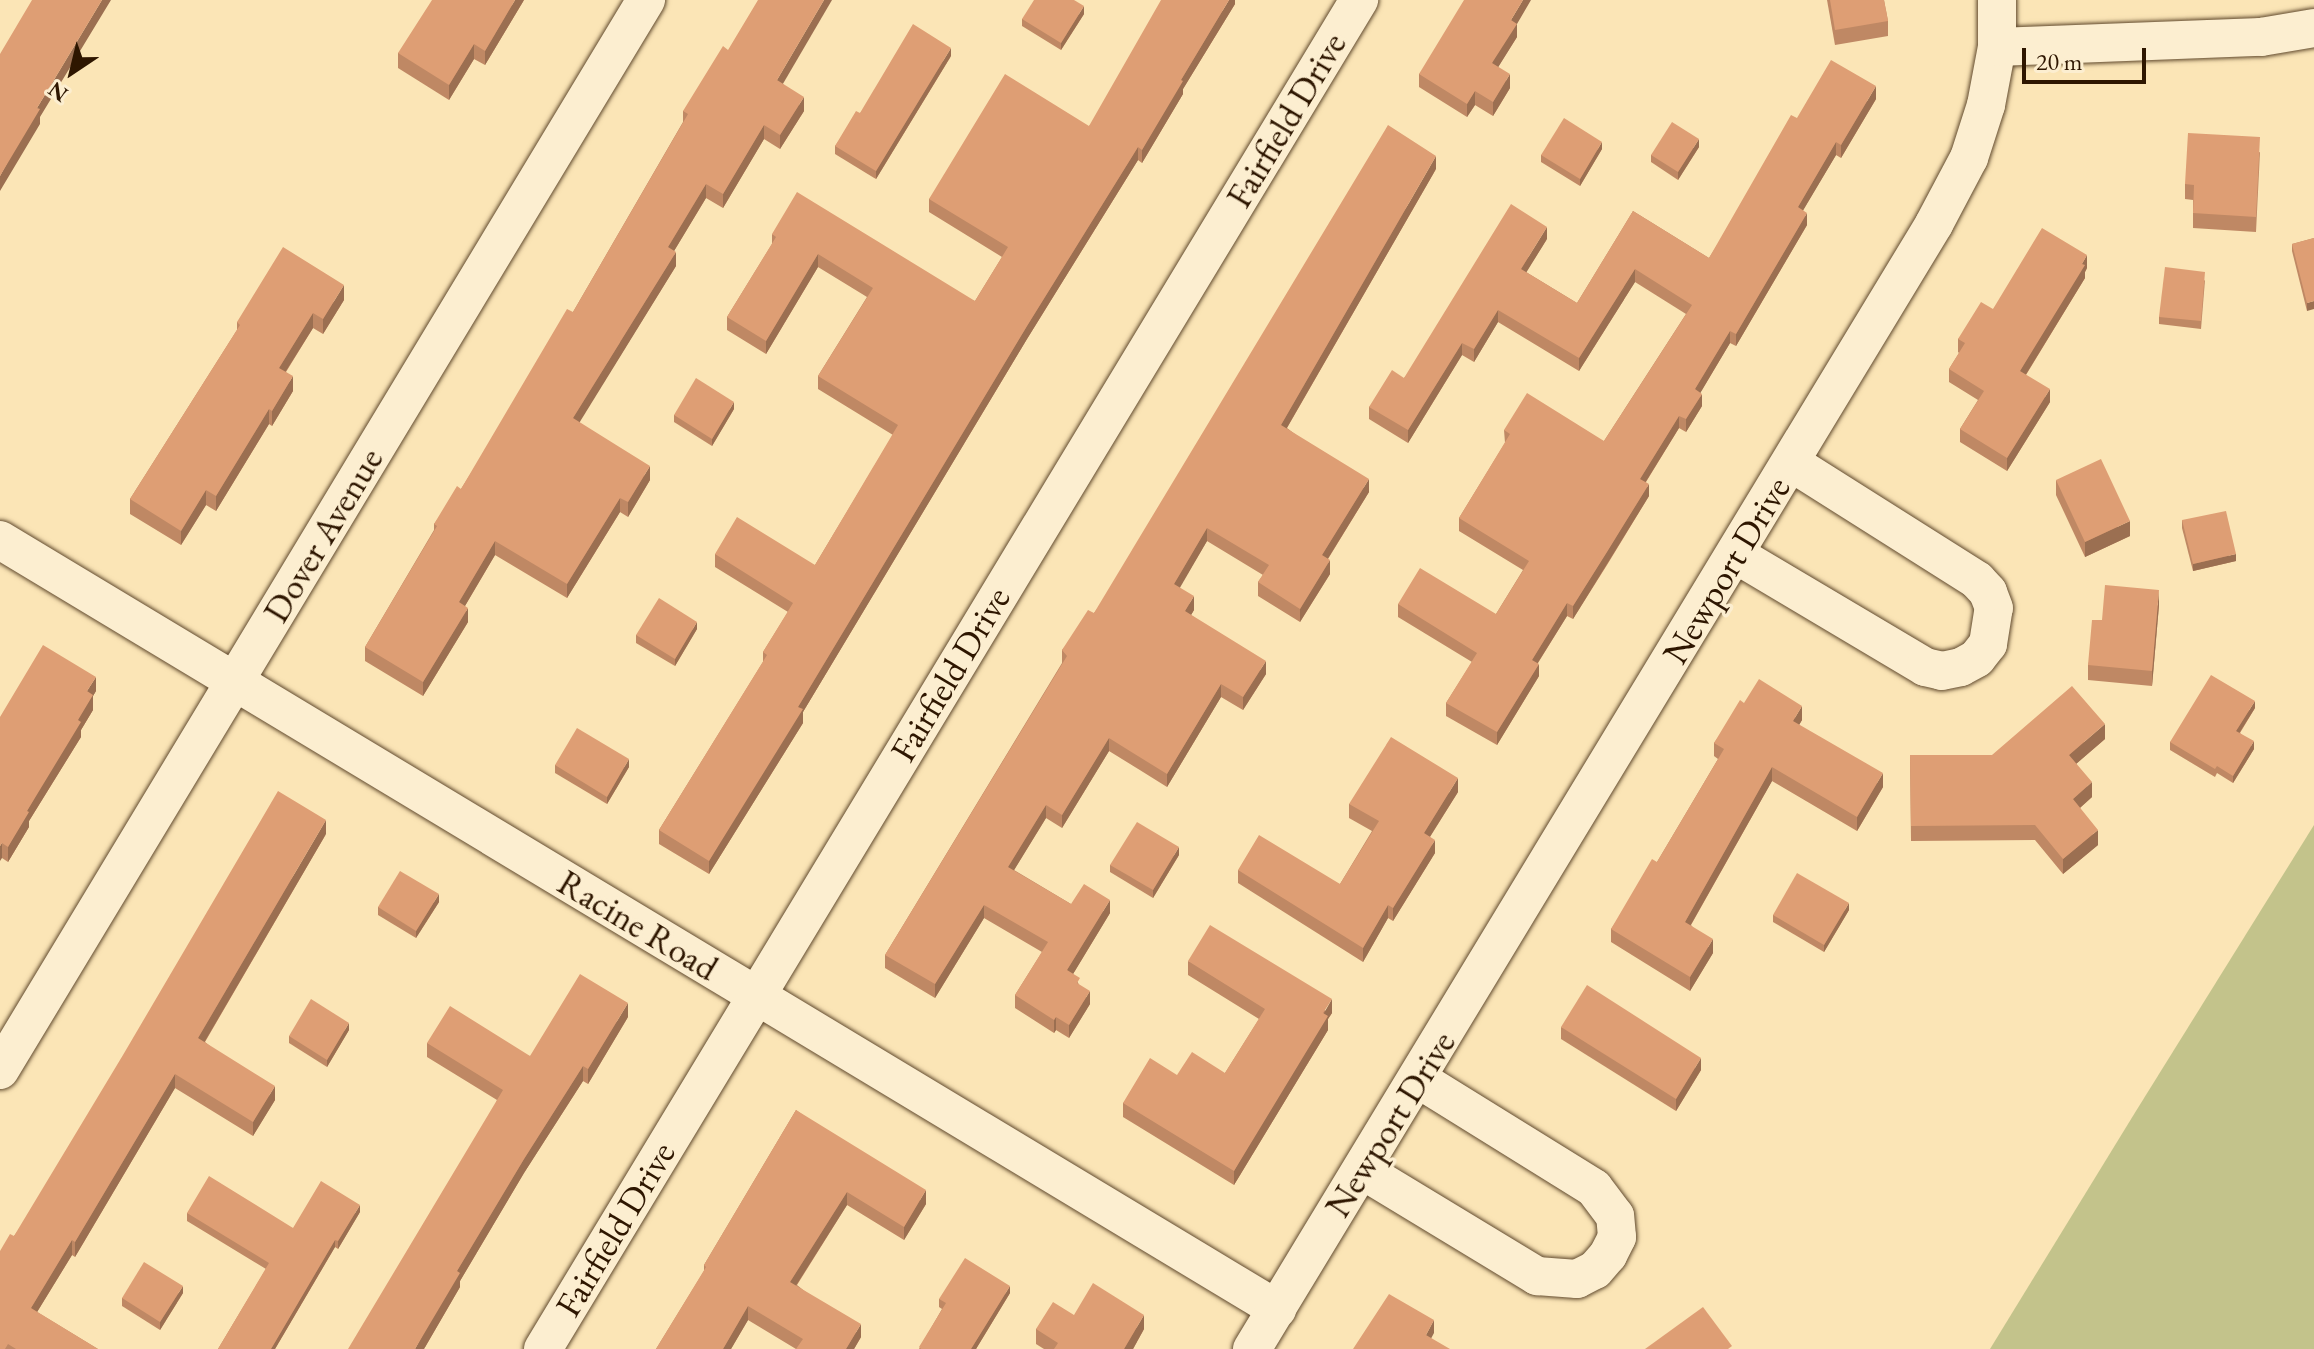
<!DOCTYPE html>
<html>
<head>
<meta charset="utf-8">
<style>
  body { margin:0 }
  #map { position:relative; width:2314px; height:1349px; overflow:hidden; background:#fbe5b6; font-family:"EB Garamond",serif }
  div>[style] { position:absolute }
  .green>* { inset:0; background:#c3c38b }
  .roads { filter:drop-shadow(0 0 2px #614a2e) drop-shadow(0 0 2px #614a2e) }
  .street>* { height:38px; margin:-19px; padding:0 19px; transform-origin:19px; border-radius:19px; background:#fceed0 }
  .wall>* { inset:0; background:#bf8864 }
  .shaded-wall>* { inset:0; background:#9b6f51 }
  .building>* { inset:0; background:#de9e74 }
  span { translate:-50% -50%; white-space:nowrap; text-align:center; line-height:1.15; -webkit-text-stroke:7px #fceed0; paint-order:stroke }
  .street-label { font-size:36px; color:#2e1600 }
  .north { position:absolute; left:32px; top:32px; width:80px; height:80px; -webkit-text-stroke:6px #fceed0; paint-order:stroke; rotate:215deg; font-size:22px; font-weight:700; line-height:32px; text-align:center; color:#2e1600 }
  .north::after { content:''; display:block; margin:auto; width:28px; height:36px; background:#2e1600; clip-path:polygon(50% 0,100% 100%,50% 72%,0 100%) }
  .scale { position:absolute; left:2022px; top:48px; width:124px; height:36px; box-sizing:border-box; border:4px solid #2e1600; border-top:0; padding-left:10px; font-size:24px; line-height:28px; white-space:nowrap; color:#2e1600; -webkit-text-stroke:6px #fceed0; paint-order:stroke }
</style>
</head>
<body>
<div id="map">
  <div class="green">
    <i style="clip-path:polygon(2314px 825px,2314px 1349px,1990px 1349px,2136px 1111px)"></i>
  </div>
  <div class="roads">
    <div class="street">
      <i style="left:1997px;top:47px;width:264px;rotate:-2.2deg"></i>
      <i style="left:2261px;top:37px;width:54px;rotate:-9.6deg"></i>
      <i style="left:0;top:540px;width:1491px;rotate:31.06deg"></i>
      <i style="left:1735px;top:554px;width:221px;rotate:30.7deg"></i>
      <i style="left:1925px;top:667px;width:17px;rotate:13deg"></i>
      <i style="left:1942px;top:671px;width:19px;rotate:-12deg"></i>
      <i style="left:1961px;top:667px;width:18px;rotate:-29deg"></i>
      <i style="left:1977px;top:658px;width:18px;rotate:-52deg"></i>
      <i style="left:1988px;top:644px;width:36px;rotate:-81deg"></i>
      <i style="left:1994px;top:608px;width:17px;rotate:-111deg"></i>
      <i style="left:1988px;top:592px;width:16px;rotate:-133deg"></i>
      <i style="left:1977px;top:580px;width:219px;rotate:-147.7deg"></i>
      <i style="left:0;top:1070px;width:1250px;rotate:-58.88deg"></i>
      <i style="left:1362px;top:1170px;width:205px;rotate:31.2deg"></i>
      <i style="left:1537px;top:1276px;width:40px;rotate:4.3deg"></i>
      <i style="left:1577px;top:1279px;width:20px;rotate:-27deg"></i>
      <i style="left:1595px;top:1270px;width:20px;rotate:-49deg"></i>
      <i style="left:1608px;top:1255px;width:20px;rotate:-63deg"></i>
      <i style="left:1617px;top:1237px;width:21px;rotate:-95deg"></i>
      <i style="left:1615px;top:1216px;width:35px;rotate:-127deg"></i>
      <i style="left:1594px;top:1188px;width:207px;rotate:-148.2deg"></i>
      <i style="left:543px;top:1349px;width:1577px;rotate:-58.83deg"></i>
      <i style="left:1252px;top:1349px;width:1316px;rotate:-58.77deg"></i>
      <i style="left:1934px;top:224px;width:75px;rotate:-62.1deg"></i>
      <i style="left:1969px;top:158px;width:56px;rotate:-72.2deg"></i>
      <i style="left:1986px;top:105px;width:59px;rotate:-79.3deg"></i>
      <i style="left:1997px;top:47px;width:47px;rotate:-90deg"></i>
    </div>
  </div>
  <div class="wall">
    <i style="clip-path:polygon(524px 0,485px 65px,474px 59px,449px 100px,398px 68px,398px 53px)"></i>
    <i style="clip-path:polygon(1235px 0,1235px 4px,1183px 89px,1183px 94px,1142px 163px,1138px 160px,1027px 339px,803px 712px,803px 723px,709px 874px,659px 844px,659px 830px,763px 662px,763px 652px,788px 612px,715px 567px,715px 554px,815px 565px,893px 435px,818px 389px,818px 376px,867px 297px,818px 267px,766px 354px,727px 330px,727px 317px,772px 244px,772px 234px,975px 301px,1002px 257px,929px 212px,929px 199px,1089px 126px)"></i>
    <i style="clip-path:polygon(1827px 0,1884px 0,1888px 21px,1888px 36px,1835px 45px)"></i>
    <i style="clip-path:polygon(1084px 14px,1061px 50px,1022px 26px,1022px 19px)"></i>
    <i style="clip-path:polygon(1517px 24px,1517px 37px,1498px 67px,1510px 88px,1493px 116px,1475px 105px,1467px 117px,1419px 87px,1419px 74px)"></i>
    <i style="clip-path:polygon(951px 56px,876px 179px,835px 154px,835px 146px,860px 113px)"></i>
    <i style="clip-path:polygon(783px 84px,804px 111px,780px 149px,764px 139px,723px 208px,706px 198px,674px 251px,676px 266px,579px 422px,650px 480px,628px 517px,620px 512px,567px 598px,495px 555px,465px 606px,468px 622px,423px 696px,365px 661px,365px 647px,434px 530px,434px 524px,461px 489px,573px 312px,683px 122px,683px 111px)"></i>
    <i style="clip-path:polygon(1876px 99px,1841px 158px,1836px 155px,1803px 210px,1807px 225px,1736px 346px,1730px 343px,1700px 393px,1702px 406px,1686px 432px,1679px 428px,1646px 482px,1649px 496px,1607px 565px,1573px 619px,1567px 616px,1538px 663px,1539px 676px,1497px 745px,1446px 716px,1446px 703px,1472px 662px,1398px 617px,1398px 604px,1496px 614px,1523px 570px,1459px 531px,1459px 518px,1505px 443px,1504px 430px,1604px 441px,1686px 314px,1635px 282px,1579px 371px,1498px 322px,1474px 362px,1462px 355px,1408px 443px,1369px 419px,1369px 407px,1404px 378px,1547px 239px,1526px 272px,1577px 303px,1633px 211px,1709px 258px,1797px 118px)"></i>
    <i style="clip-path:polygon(1699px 147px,1678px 180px,1651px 162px,1651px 155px)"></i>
    <i style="clip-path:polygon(1602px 149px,1580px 186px,1541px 162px,1541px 155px)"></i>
    <i style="clip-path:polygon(2260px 152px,2256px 232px,2193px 228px,2193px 200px,2185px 199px,2185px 184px)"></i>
    <i style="clip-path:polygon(1436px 169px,1287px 428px,1369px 492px,1328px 559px,1330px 574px,1300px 622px,1258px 596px,1258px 582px,1263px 575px,1207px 541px,1179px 588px,1194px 610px,1191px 615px,1266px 674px,1243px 710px,1221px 697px,1167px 787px,1109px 751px,1062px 828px,1046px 818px,1014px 870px,1071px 904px,1110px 913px,1073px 974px,1090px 1004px,1069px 1038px,1056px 1030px,1054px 1033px,1015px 1008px,1015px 995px,1042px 952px,984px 918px,935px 998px,885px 968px,885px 955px,1062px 663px,1062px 650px,1094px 613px)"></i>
    <i style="clip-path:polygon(2314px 238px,2307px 311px,2292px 251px,2292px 244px)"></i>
    <i style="clip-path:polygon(2087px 268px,2085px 272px,2085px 278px,2026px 375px,2050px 402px,2007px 471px,1960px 442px,1960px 429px,1978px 400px,1949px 382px,1949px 369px,1959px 353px,1958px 352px,1958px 339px,1993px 309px)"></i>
    <i style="clip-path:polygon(2205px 280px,2201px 329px,2159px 324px,2159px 317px)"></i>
    <i style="clip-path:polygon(344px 300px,323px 334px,313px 328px,286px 372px,293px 391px,272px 426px,269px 424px,216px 511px,206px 505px,181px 545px,130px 514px,130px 499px,237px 330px,237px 322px)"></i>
    <i style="clip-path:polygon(734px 409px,712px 446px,674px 422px,674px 415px)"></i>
    <i style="clip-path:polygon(2056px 480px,2130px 536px,2085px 557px,2056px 495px)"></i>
    <i style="clip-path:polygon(2182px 520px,2236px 561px,2193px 571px,2182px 528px)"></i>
    <i style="clip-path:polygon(2159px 605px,2152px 686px,2088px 680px,2088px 665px,2102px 620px)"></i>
    <i style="clip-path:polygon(697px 629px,675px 666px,636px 643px,636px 635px)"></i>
    <i style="clip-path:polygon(96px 691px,93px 696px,93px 710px,81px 730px,81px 737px,29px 821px,29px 827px,8px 862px,2px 858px,0 717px)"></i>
    <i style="clip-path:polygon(1744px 703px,1802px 720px,1799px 725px,1883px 787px,1857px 831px,1772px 781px,1691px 925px,1713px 953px,1690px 991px,1611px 942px,1611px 929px,1657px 862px,1718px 759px,1714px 756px,1714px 743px)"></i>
    <i style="clip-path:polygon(2255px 708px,2240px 733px,2254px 749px,2233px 783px,2217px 773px,2215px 777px,2170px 750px,2170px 742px)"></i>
    <i style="clip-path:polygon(2105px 739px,2076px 764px,2092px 797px,2080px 808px,2098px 845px,2063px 874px,2035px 840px,1911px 841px,1910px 755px,1992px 755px)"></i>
    <i style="clip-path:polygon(555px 765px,629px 767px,607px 804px,555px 773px)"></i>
    <i style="clip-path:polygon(1458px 792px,1430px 837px,1435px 853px,1393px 921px,1388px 918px,1363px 962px,1238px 883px,1238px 870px,1340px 884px,1372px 831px,1349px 818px,1349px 804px)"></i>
    <i style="clip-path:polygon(326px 834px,205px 1042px,275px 1100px,253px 1136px,175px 1088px,75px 1257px,72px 1255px,37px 1312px,98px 1349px,0 1349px,14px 1236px)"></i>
    <i style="clip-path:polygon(1179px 855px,1153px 898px,1110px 872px,1110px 865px)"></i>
    <i style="clip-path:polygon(439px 902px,416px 938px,378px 915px,378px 907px)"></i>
    <i style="clip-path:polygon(1849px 910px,1824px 952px,1773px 922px,1773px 915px)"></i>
    <i style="clip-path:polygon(1188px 961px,1332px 1013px,1328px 1019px,1328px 1030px,1234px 1185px,1123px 1117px,1123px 1103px,1177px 1075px,1225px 1073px,1259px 1019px,1188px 975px)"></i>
    <i style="clip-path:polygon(628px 1017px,588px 1084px,583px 1081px,524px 1173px,460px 1281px,460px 1287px,424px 1349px,497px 1100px,427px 1057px,427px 1043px,530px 1056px)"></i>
    <i style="clip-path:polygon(1561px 1027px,1701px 1070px,1676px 1111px,1561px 1039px)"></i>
    <i style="clip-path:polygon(349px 1030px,327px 1067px,289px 1043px,289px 1036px)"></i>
    <i style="clip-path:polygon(796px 1110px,926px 1204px,904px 1240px,847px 1205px,797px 1285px,861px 1337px,854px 1349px,796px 1349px,748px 1320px,731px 1349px,656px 1349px,704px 1271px,704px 1265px)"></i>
    <i style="clip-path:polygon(360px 1212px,338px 1249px,335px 1247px,275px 1349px,218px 1349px,266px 1269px,187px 1221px,187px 1213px,293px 1228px)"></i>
    <i style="clip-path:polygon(183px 1293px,160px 1330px,122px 1306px,122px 1298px)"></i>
    <i style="clip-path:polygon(1010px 1293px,976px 1349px,919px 1349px,942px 1309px,939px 1307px,939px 1299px)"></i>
    <i style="clip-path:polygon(1074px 1315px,1144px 1329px,1133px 1349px,1044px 1349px,1036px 1344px,1036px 1329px)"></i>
  </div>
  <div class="shaded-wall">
    <i style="clip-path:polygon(102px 0,111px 0,40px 117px,40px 124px,0 191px,0 176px,37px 108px)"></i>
    <i style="clip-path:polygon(515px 0,524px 0,485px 65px,485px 51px)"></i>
    <i style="clip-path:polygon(824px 0,832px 0,777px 94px,777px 80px)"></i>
    <i style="clip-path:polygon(1229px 0,1235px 0,1235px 4px,1183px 89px,1183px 94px,1142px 163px,1142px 150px,1181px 80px)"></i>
    <i style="clip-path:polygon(1523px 0,1531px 0,1517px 24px,1517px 37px,1492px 77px,1492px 63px,1511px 20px)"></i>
    <i style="clip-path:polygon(1084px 6px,1084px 14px,1061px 50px,1061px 43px)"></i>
    <i style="clip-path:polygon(474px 44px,474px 59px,449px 100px,449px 85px)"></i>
    <i style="clip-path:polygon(951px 48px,951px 56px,876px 179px,876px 171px)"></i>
    <i style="clip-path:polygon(1510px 74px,1510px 88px,1493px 116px,1493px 102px)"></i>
    <i style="clip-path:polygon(1876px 86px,1876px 99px,1841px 158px,1841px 145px)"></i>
    <i style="clip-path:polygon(1475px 91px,1475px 105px,1467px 117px,1467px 104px)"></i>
    <i style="clip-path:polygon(804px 97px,804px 111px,780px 149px,780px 135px)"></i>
    <i style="clip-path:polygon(764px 125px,764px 139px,723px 208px,723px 194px)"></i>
    <i style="clip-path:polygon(1699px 139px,1699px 147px,1678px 180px,1678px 172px)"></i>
    <i style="clip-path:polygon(1602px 142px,1602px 149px,1580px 186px,1580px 179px)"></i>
    <i style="clip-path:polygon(1836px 142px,1836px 155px,1798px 219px,1798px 207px)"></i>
    <i style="clip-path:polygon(1138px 147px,1138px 160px,1027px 339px,803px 712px,803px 723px,709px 874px,709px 861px,798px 707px,1027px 326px)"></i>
    <i style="clip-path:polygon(1436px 156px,1436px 169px,1281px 438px,1281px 425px)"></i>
    <i style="clip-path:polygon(706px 184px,706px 198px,668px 261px,668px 247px)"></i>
    <i style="clip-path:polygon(1807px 213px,1807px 225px,1736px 346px,1736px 334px)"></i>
    <i style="clip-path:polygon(1547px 227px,1547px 239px,1521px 281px,1521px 269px)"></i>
    <i style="clip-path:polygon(676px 252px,676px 266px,573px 433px,573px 418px)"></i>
    <i style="clip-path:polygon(818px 254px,818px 267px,766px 354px,766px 341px)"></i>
    <i style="clip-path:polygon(2087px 255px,2087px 268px,2085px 272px,2085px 278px,2020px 384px,2020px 371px)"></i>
    <i style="clip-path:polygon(1635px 269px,1635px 282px,1579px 371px,1579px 358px)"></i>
    <i style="clip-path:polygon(344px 285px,344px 300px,323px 334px,323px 319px)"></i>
    <i style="clip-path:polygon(2314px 301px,2314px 309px,2307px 311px,2307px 303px)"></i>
    <i style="clip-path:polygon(1498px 310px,1498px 322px,1474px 362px,1474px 349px)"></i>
    <i style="clip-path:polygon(313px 313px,313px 328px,279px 382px,279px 368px)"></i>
    <i style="clip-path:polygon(1730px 331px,1730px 343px,1695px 402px,1695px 389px)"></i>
    <i style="clip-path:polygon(1462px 343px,1462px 355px,1408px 443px,1408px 430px)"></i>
    <i style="clip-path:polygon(293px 376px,293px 391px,272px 426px,272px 411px)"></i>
    <i style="clip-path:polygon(2050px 389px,2050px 402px,2007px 471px,2007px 458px)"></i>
    <i style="clip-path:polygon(1702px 394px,1702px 406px,1686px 432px,1686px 419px)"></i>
    <i style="clip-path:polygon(734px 402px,734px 409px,712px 446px,712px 439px)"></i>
    <i style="clip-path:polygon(269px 409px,269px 424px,216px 511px,216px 496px)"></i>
    <i style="clip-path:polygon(1679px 416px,1679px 428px,1640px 491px,1640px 479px)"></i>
    <i style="clip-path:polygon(650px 466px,650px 480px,628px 517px,628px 502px)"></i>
    <i style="clip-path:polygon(1369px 479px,1369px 492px,1322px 568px,1322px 555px)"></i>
    <i style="clip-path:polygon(1649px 484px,1649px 496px,1573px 619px,1573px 606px)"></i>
    <i style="clip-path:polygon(206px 490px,206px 505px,181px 545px,181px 531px)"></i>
    <i style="clip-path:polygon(620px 498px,620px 512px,567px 598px,567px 584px)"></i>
    <i style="clip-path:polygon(2130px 521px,2130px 536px,2085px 557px,2085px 542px)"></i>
    <i style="clip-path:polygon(1207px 528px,1207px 541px,1174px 598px,1174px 584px)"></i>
    <i style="clip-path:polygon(495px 541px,495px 555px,459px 616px,459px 602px)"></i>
    <i style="clip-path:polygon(2236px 554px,2236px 561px,2193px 571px,2193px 564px)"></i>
    <i style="clip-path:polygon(1330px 560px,1330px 574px,1300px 622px,1300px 609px)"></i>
    <i style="clip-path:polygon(2159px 590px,2159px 605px,2152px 686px,2152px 671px)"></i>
    <i style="clip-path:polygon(1194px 596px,1194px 610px,1185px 625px,1185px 611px)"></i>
    <i style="clip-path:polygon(1567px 603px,1567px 616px,1532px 672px,1532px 660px)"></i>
    <i style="clip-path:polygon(468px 608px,468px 622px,423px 696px,423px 682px)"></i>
    <i style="clip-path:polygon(697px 622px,697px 629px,675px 666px,675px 659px)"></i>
    <i style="clip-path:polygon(1266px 661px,1266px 674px,1243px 710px,1243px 697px)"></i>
    <i style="clip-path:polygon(1539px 664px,1539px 676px,1497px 745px,1497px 732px)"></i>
    <i style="clip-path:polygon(96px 677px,96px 691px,93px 696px,93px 710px,81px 730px,81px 737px,29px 821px,29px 827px,8px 862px,8px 847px,27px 811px,78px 720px,87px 691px)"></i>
    <i style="clip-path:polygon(1221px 684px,1221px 697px,1167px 787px,1167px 774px)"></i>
    <i style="clip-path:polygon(2255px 701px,2255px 708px,2236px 738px,2236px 731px)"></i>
    <i style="clip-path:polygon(1802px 706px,1802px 720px,1793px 735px,1793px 721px)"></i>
    <i style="clip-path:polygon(2105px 724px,2105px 739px,2069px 770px,2069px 755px)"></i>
    <i style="clip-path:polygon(1109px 738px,1109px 751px,1062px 828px,1062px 815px)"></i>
    <i style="clip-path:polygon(2254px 741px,2254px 749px,2233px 783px,2233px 776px)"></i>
    <i style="clip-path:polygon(629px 759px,629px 767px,607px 804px,607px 797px)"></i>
    <i style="clip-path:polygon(1772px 767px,1772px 781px,1685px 935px,1685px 922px)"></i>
    <i style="clip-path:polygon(1883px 773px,1883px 787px,1857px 831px,1857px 817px)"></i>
    <i style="clip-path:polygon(1458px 778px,1458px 792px,1424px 846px,1424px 833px)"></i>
    <i style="clip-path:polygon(2092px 782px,2092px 797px,2073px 814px,2073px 799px)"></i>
    <i style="clip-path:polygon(1046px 805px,1046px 818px,1008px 880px,1008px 867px)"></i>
    <i style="clip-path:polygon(326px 820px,326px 834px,198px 1053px,198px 1038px)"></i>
    <i style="clip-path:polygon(2098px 830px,2098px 845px,2063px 874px,2063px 859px)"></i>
    <i style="clip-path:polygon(1435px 840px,1435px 853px,1393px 921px,1393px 908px)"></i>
    <i style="clip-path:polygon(2px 843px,2px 858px,0 861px,0 846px)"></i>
    <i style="clip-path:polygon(1179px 847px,1179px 855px,1153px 898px,1153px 890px)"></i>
    <i style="clip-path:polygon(439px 894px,439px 902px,416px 938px,416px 931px)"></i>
    <i style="clip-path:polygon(1110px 900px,1110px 913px,1067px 984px,1067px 970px)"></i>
    <i style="clip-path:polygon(1849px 903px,1849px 910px,1824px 952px,1824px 945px)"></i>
    <i style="clip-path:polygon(984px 905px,984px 918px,935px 998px,935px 984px)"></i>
    <i style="clip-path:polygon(1388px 905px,1388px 918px,1363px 962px,1363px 948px)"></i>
    <i style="clip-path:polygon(1713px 939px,1713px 953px,1690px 991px,1690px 977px)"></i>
    <i style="clip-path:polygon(1090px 991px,1090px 1004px,1069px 1038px,1069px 1025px)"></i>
    <i style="clip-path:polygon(1332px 999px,1332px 1013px,1328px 1019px,1328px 1030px,1234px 1185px,1234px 1171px)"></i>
    <i style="clip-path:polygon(628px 1003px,628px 1017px,588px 1084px,588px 1069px)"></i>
    <i style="clip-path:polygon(1056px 1017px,1056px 1030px,1054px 1033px,1054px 1020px)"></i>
    <i style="clip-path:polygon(349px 1023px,349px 1030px,327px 1067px,327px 1060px)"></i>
    <i style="clip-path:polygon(1701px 1058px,1701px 1070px,1676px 1111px,1676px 1099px)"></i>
    <i style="clip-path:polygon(583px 1066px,583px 1081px,524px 1173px,460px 1281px,460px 1287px,424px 1349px,415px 1349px,457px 1271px,524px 1159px)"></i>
    <i style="clip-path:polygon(175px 1074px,175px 1088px,75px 1257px,75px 1242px)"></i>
    <i style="clip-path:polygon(275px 1086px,275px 1100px,253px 1136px,253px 1122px)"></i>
    <i style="clip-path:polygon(926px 1190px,926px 1204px,904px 1240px,904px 1227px)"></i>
    <i style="clip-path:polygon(847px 1192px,847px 1205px,790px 1295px,790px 1282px)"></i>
    <i style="clip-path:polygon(360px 1205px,360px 1212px,338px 1249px,338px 1241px)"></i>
    <i style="clip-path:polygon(72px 1240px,72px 1255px,31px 1322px,31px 1308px)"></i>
    <i style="clip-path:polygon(335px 1240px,335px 1247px,275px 1349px,271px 1349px)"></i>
    <i style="clip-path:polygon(183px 1286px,183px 1293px,160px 1330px,160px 1322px)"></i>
    <i style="clip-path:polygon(1010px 1286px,1010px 1293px,976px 1349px,971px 1349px)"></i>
    <i style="clip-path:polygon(748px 1306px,748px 1320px,731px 1349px,723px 1349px)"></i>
    <i style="clip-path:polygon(1144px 1315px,1144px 1329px,1133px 1349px,1124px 1349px)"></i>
    <i style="clip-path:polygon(1434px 1320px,1434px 1333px,1426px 1348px,1426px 1335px)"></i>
    <i style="clip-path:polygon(861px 1324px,861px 1337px,854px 1349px,846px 1349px)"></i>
  </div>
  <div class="building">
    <i style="clip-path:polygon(32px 0,102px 0,37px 108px,40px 109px,0 176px,0 54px)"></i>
    <i style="clip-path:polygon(432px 0,515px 0,485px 51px,474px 44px,449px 85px,398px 53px)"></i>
    <i style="clip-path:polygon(758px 0,824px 0,777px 80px,804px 97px,780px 135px,764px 125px,723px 194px,706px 184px,668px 247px,676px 252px,573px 418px,650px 466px,628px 502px,620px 498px,567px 584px,495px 541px,459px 602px,468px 608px,423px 682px,365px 647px,437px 526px,434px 524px,457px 486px,461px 489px,567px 309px,573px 312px,688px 114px,683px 111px,723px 46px,728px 50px)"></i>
    <i style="clip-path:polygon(1034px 0,1074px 0,1084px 6px,1061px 43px,1022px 19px)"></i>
    <i style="clip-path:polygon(1161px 0,1229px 0,1181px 80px,1183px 81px,1142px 150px,1138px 147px,1027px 326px,798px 707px,803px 709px,709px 861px,659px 830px,767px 655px,763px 652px,793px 603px,715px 554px,737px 517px,815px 565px,898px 425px,818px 376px,873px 288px,818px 254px,766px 341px,727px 317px,776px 237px,772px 234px,797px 192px,975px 301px,1008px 247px,929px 199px,1005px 74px,1089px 126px)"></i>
    <i style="clip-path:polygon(1464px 0,1523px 0,1511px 20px,1517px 24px,1492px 63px,1510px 74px,1493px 102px,1475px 91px,1467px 104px,1419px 74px)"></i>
    <i style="clip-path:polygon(1830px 0,1884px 0,1888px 21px,1835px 30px)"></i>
    <i style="clip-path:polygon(913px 24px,951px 48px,876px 171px,835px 146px,856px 111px,860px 113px)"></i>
    <i style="clip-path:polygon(1831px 60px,1876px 86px,1841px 145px,1836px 142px,1798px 207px,1807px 213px,1736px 334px,1730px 331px,1695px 389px,1702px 394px,1686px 419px,1679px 416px,1640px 479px,1649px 484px,1607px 552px,1573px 606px,1567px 603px,1532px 660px,1539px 664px,1497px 732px,1446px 703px,1477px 653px,1398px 604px,1420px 568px,1496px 614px,1529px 561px,1459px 518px,1510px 434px,1504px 430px,1527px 393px,1604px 441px,1692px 305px,1635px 269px,1579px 358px,1498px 310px,1474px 349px,1462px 343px,1408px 430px,1369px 407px,1392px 370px,1404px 378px,1511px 204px,1547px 227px,1521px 269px,1577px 303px,1633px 211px,1709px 258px,1791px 115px,1797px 118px)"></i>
    <i style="clip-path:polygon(1564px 118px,1602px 142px,1580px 179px,1541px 155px)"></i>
    <i style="clip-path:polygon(1672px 122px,1699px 139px,1678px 172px,1651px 155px)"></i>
    <i style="clip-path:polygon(1388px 125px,1436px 156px,1281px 425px,1369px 479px,1322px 555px,1330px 560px,1300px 609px,1258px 582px,1269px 565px,1207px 528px,1174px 584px,1194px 596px,1185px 611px,1266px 661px,1243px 697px,1221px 684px,1167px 774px,1109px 738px,1062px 815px,1046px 805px,1008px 867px,1071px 904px,1084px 884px,1110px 900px,1067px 970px,1080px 978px,1077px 983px,1090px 991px,1069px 1025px,1056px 1017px,1054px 1020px,1015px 995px,1048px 942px,984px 905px,935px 984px,885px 955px,1067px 656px,1062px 650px,1088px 610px,1094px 613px)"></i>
    <i style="clip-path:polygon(2188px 133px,2260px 137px,2256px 217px,2193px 213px,2194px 185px,2185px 184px)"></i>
    <i style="clip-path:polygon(2042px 228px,2087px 255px,2082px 264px,2085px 265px,2020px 371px,2050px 389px,2007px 458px,1960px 429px,1984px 391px,1949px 369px,1965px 343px,1958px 339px,1981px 302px,1993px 309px)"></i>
    <i style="clip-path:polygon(2314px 238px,2314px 301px,2307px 303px,2292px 244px)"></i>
    <i style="clip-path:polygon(283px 247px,344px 285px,323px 319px,313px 313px,279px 368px,293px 376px,272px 411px,269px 409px,216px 496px,206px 490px,181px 531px,130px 499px,240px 325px,237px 322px)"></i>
    <i style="clip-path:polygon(2165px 267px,2205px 272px,2201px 321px,2159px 317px)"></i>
    <i style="clip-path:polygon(696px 378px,734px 402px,712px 439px,674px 415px)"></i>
    <i style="clip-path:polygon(2101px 459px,2130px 521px,2085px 542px,2056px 480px)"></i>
    <i style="clip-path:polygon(2226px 511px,2236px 554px,2193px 564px,2182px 520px)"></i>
    <i style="clip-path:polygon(2105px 585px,2159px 590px,2152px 671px,2088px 665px,2092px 620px,2102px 620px)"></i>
    <i style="clip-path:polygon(659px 598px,697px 622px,675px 659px,636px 635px)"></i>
    <i style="clip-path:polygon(43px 645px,96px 677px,87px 691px,93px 695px,78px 720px,81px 722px,27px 811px,29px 812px,8px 847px,2px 843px,0 846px,0 717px)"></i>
    <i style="clip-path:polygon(2211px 675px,2255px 701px,2236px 731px,2254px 741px,2233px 776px,2217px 766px,2215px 769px,2170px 742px)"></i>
    <i style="clip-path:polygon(1759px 679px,1802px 706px,1793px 721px,1883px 773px,1857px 817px,1772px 767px,1685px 922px,1713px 939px,1690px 977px,1611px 929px,1652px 859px,1657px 862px,1724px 749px,1714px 743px,1740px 700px,1744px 703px)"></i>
    <i style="clip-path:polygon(2072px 686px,2105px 724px,2069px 755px,2092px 782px,2073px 799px,2098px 830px,2063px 859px,2035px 825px,1911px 826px,1910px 755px,1992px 755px)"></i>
    <i style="clip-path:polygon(577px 728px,629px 759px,607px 797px,555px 765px)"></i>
    <i style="clip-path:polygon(1391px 737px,1458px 778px,1424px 833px,1435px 840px,1393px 908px,1388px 905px,1363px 948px,1238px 870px,1259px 835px,1340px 884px,1379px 821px,1349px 804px)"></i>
    <i style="clip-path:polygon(278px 791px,326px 820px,198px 1038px,275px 1086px,253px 1122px,175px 1074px,75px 1242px,72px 1240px,31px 1308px,98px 1349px,16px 1349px,8px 1344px,5px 1349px,0 1349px,0 1251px,10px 1234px,14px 1236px,123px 1055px)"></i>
    <i style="clip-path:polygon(1137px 822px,1179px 847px,1153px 890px,1110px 865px)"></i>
    <i style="clip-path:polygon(400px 871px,439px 894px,416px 931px,378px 907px)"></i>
    <i style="clip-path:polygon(1797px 873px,1849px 903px,1824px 945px,1773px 915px)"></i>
    <i style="clip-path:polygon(1210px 925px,1332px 999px,1323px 1013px,1328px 1016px,1234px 1171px,1123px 1103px,1150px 1058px,1177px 1075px,1192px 1052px,1225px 1073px,1265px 1009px,1188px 961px)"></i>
    <i style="clip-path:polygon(580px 974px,628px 1003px,588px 1069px,583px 1066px,524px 1159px,457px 1271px,460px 1273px,415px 1349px,348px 1349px,503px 1090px,427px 1043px,450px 1006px,530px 1056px)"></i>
    <i style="clip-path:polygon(1587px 985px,1701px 1058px,1676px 1099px,1561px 1027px)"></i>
    <i style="clip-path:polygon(311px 999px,349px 1023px,327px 1060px,289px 1036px)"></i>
    <i style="clip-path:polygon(796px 1110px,926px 1190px,904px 1227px,847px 1192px,790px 1282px,861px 1324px,846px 1349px,796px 1349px,803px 1339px,748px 1306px,723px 1349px,656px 1349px,706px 1267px,704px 1265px)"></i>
    <i style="clip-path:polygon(209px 1176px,293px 1228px,321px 1181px,360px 1205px,338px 1241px,335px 1240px,271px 1349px,218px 1349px,269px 1263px,187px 1213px)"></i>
    <i style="clip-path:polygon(965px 1258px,1010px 1286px,971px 1349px,921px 1349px,919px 1347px,946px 1303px,939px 1299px)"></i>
    <i style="clip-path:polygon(144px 1262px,183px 1286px,160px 1322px,122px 1298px)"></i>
    <i style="clip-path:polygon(1093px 1283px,1144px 1315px,1124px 1349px,1054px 1349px,1058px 1343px,1036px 1329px,1053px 1302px,1074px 1315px)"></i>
    <i style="clip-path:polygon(1389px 1294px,1434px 1320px,1426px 1335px,1450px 1349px,1353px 1349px)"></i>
    <i style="clip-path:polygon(1703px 1307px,1732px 1346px,1728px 1349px,1645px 1349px)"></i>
  </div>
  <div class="street-label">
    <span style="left:1286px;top:120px;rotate:-59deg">Fairfield Drive</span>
    <span style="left:323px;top:535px;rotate:-59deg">Dover Avenue</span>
    <span style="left:1726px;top:570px;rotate:-59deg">Newport Drive</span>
    <span style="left:950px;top:674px;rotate:-59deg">Fairfield Drive</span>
    <span style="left:638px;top:925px;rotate:31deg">Racine Road</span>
    <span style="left:1390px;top:1124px;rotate:-58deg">Newport Drive</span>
    <span style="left:615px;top:1229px;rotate:-59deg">Fairfield Drive</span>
  </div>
  <div class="north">N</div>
  <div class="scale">20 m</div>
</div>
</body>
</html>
